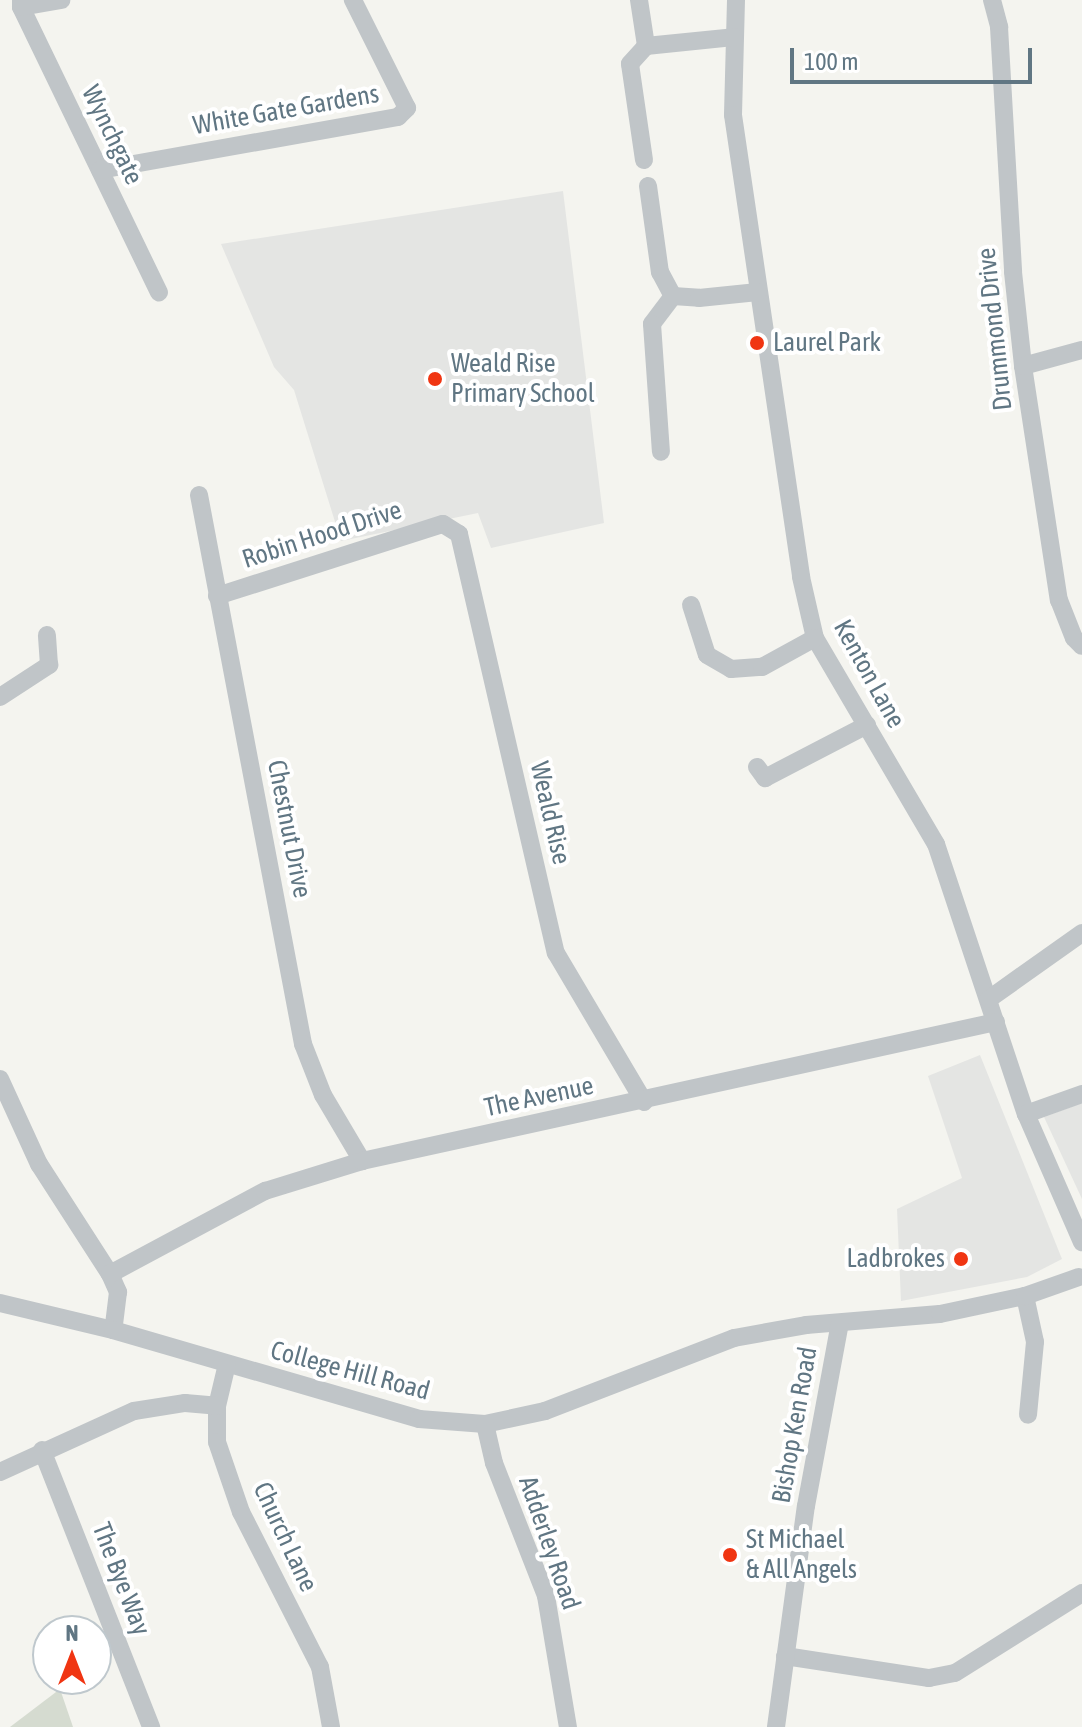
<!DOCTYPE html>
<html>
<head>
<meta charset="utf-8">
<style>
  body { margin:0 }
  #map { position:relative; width:1082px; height:1727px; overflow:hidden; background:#f4f4ef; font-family:"Asap Condensed",sans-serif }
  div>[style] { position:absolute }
  .built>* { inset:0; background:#e4e5e3 }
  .green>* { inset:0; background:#d5dbd0 }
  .minor>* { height:18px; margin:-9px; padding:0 9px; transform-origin:9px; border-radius:9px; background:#c0c5c8 }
  .dots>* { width:22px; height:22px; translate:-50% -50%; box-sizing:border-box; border:4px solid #fff; border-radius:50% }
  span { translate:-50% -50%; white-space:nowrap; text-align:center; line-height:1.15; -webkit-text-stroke:8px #fff; paint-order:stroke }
  .street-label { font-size:26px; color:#607683 }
  .poi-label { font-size:26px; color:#607683 }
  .left { translate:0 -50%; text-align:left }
  .right { translate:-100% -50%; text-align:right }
  .north { position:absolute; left:32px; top:1615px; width:80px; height:80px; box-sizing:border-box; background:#fff; border:2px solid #bfc8cd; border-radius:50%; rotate:0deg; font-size:22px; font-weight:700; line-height:32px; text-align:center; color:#607683 }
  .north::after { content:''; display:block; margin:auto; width:28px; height:36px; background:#f03512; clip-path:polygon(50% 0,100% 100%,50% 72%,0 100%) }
  .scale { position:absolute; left:790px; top:48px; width:242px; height:36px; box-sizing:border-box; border:4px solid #607683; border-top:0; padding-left:10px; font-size:24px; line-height:28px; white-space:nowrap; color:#607683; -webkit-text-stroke:6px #fff; paint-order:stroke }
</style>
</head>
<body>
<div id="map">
  <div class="built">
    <i style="clip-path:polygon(563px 191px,604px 523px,491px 548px,478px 513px,341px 541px,294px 390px,274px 367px,221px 244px)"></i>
    <i style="clip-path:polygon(980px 1055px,1062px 1259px,1027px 1277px,901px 1301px,897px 1209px,962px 1178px,928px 1076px)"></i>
    <i style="clip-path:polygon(1082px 1103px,1082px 1199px,1044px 1117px)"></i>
  </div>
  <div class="green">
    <i style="clip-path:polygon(60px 1689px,73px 1727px,10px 1727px)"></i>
  </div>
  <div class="minor">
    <i style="left:21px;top:0;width:7px;rotate:90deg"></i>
    <i style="left:21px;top:7px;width:317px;rotate:64.2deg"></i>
    <i style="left:639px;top:0;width:47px;rotate:81.3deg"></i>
    <i style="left:646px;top:46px;width:24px;rotate:132deg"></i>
    <i style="left:630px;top:64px;width:97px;rotate:81.7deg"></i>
    <i style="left:736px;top:0;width:115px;rotate:91.5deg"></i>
    <i style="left:733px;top:115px;width:467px;rotate:81.6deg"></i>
    <i style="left:801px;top:577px;width:63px;rotate:77.1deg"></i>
    <i style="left:815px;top:638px;width:239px;rotate:59.6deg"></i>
    <i style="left:936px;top:844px;width:285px;rotate:71.6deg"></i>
    <i style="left:1026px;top:1114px;width:140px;rotate:66.4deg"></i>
    <i style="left:992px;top:0;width:28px;rotate:75deg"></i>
    <i style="left:999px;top:27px;width:245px;rotate:86.7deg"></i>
    <i style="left:1013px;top:272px;width:95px;rotate:83.9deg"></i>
    <i style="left:1023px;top:366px;width:237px;rotate:81.3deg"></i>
    <i style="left:1059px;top:600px;width:41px;rotate:68.5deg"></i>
    <i style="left:1074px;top:638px;width:11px;rotate:45deg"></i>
    <i style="left:21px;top:7px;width:41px;rotate:-9.9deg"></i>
    <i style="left:646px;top:46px;width:88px;rotate:-5.8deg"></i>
    <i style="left:100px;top:170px;width:303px;rotate:-10.1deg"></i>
    <i style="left:398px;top:117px;width:13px;rotate:-45deg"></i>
    <i style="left:407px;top:108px;width:121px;rotate:-116.6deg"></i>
    <i style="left:648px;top:186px;width:87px;rotate:82.1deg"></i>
    <i style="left:660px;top:272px;width:27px;rotate:62deg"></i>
    <i style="left:673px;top:296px;width:35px;rotate:127deg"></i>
    <i style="left:652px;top:324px;width:128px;rotate:86deg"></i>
    <i style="left:673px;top:296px;width:26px;rotate:4deg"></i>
    <i style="left:699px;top:298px;width:59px;rotate:-5.8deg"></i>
    <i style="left:1023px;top:366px;width:61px;rotate:-15.2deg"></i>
    <i style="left:199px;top:495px;width:559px;rotate:79.27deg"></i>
    <i style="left:303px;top:1044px;width:55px;rotate:68.6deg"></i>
    <i style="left:323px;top:1095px;width:77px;rotate:59.4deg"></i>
    <i style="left:217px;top:596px;width:237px;rotate:-17.7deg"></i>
    <i style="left:443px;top:524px;width:19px;rotate:32deg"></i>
    <i style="left:459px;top:534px;width:430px;rotate:77deg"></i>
    <i style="left:556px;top:953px;width:173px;rotate:59.4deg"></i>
    <i style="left:691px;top:605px;width:52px;rotate:72.3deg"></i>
    <i style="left:707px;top:655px;width:28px;rotate:30deg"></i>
    <i style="left:731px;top:669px;width:31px;rotate:-4deg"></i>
    <i style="left:762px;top:667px;width:60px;rotate:-28.7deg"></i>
    <i style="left:0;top:697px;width:59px;rotate:-33.1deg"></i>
    <i style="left:49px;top:665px;width:30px;rotate:-94deg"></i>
    <i style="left:757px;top:767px;width:14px;rotate:54deg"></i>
    <i style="left:765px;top:778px;width:115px;rotate:-27.5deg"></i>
    <i style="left:989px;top:999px;width:114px;rotate:-35.4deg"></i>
    <i style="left:0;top:1079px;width:94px;rotate:65.4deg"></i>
    <i style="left:39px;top:1164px;width:131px;rotate:57.2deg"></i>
    <i style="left:110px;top:1274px;width:20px;rotate:66deg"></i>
    <i style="left:118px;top:1292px;width:38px;rotate:97deg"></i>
    <i style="left:1026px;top:1114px;width:59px;rotate:-19.7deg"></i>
    <i style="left:110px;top:1274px;width:176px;rotate:-28.2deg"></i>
    <i style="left:265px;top:1191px;width:102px;rotate:-17.2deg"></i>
    <i style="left:362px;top:1161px;width:649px;rotate:-12.37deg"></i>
    <i style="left:1025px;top:1296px;width:47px;rotate:77.7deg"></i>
    <i style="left:1035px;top:1342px;width:73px;rotate:95.5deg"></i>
    <i style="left:0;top:1303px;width:116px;rotate:13.4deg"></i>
    <i style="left:113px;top:1330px;width:319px;rotate:16.2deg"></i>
    <i style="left:419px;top:1419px;width:66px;rotate:4.3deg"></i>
    <i style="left:485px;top:1424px;width:61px;rotate:-12.2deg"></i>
    <i style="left:545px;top:1411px;width:203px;rotate:-21.1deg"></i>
    <i style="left:734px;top:1338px;width:73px;rotate:-10.2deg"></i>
    <i style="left:806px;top:1325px;width:134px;rotate:-4.7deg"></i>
    <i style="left:940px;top:1314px;width:87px;rotate:-12deg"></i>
    <i style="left:1025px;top:1296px;width:57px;rotate:-19.4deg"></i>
    <i style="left:227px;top:1364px;width:43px;rotate:103.4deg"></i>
    <i style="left:217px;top:1406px;width:36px;rotate:90deg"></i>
    <i style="left:217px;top:1442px;width:74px;rotate:71.1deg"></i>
    <i style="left:241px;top:1512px;width:174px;rotate:63deg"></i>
    <i style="left:320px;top:1667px;width:61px;rotate:79.6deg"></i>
    <i style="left:485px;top:1424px;width:40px;rotate:77deg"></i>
    <i style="left:494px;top:1463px;width:143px;rotate:68.6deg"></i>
    <i style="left:546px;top:1596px;width:133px;rotate:80.5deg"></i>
    <i style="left:42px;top:1450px;width:298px;rotate:68.5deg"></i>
    <i style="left:0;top:1472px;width:147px;rotate:-24.5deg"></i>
    <i style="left:134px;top:1411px;width:52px;rotate:-8.9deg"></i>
    <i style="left:185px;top:1403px;width:32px;rotate:5deg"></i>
    <i style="left:785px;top:1656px;width:146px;rotate:8.7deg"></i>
    <i style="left:929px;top:1678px;width:26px;rotate:-11deg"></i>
    <i style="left:955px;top:1673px;width:150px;rotate:-32.2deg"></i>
    <i style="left:776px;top:1727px;width:223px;rotate:-82.3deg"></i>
    <i style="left:806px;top:1506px;width:186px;rotate:-79.5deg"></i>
  </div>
  <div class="dots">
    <i style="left:757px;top:343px;background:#f03512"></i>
    <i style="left:435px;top:379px;background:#f03512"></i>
    <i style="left:961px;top:1259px;background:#f03512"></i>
    <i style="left:730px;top:1555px;background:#f03512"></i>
  </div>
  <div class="street-label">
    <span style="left:286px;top:110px;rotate:-10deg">White Gate Gardens</span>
    <span style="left:112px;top:135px;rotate:64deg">Wynchgate</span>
    <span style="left:995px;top:329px;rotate:-96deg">Drummond Drive</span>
    <span style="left:322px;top:535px;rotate:-18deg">Robin Hood Drive</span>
    <span style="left:869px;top:674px;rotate:61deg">Kenton Lane</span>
    <span style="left:550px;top:813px;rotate:77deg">Weald Rise</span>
    <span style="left:289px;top:829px;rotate:79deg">Chestnut Drive</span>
    <span style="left:539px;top:1097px;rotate:-12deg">The Avenue</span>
    <span style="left:350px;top:1371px;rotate:15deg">College Hill Road</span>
    <span style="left:795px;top:1425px;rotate:-80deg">Bishop Ken Road</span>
    <span style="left:285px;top:1537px;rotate:65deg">Church Lane</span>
    <span style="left:549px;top:1543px;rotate:71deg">Adderley Road</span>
    <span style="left:121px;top:1579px;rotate:69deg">The Bye Way</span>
  </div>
  <div class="poi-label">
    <span class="left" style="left:773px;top:343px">Laurel Park</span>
    <span class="left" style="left:451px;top:379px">Weald Rise<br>Primary School</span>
    <span class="right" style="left:945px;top:1259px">Ladbrokes</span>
    <span class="left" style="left:746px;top:1555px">St Michael<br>&amp; All Angels</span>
  </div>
  <div class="north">N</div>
  <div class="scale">100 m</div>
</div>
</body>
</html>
